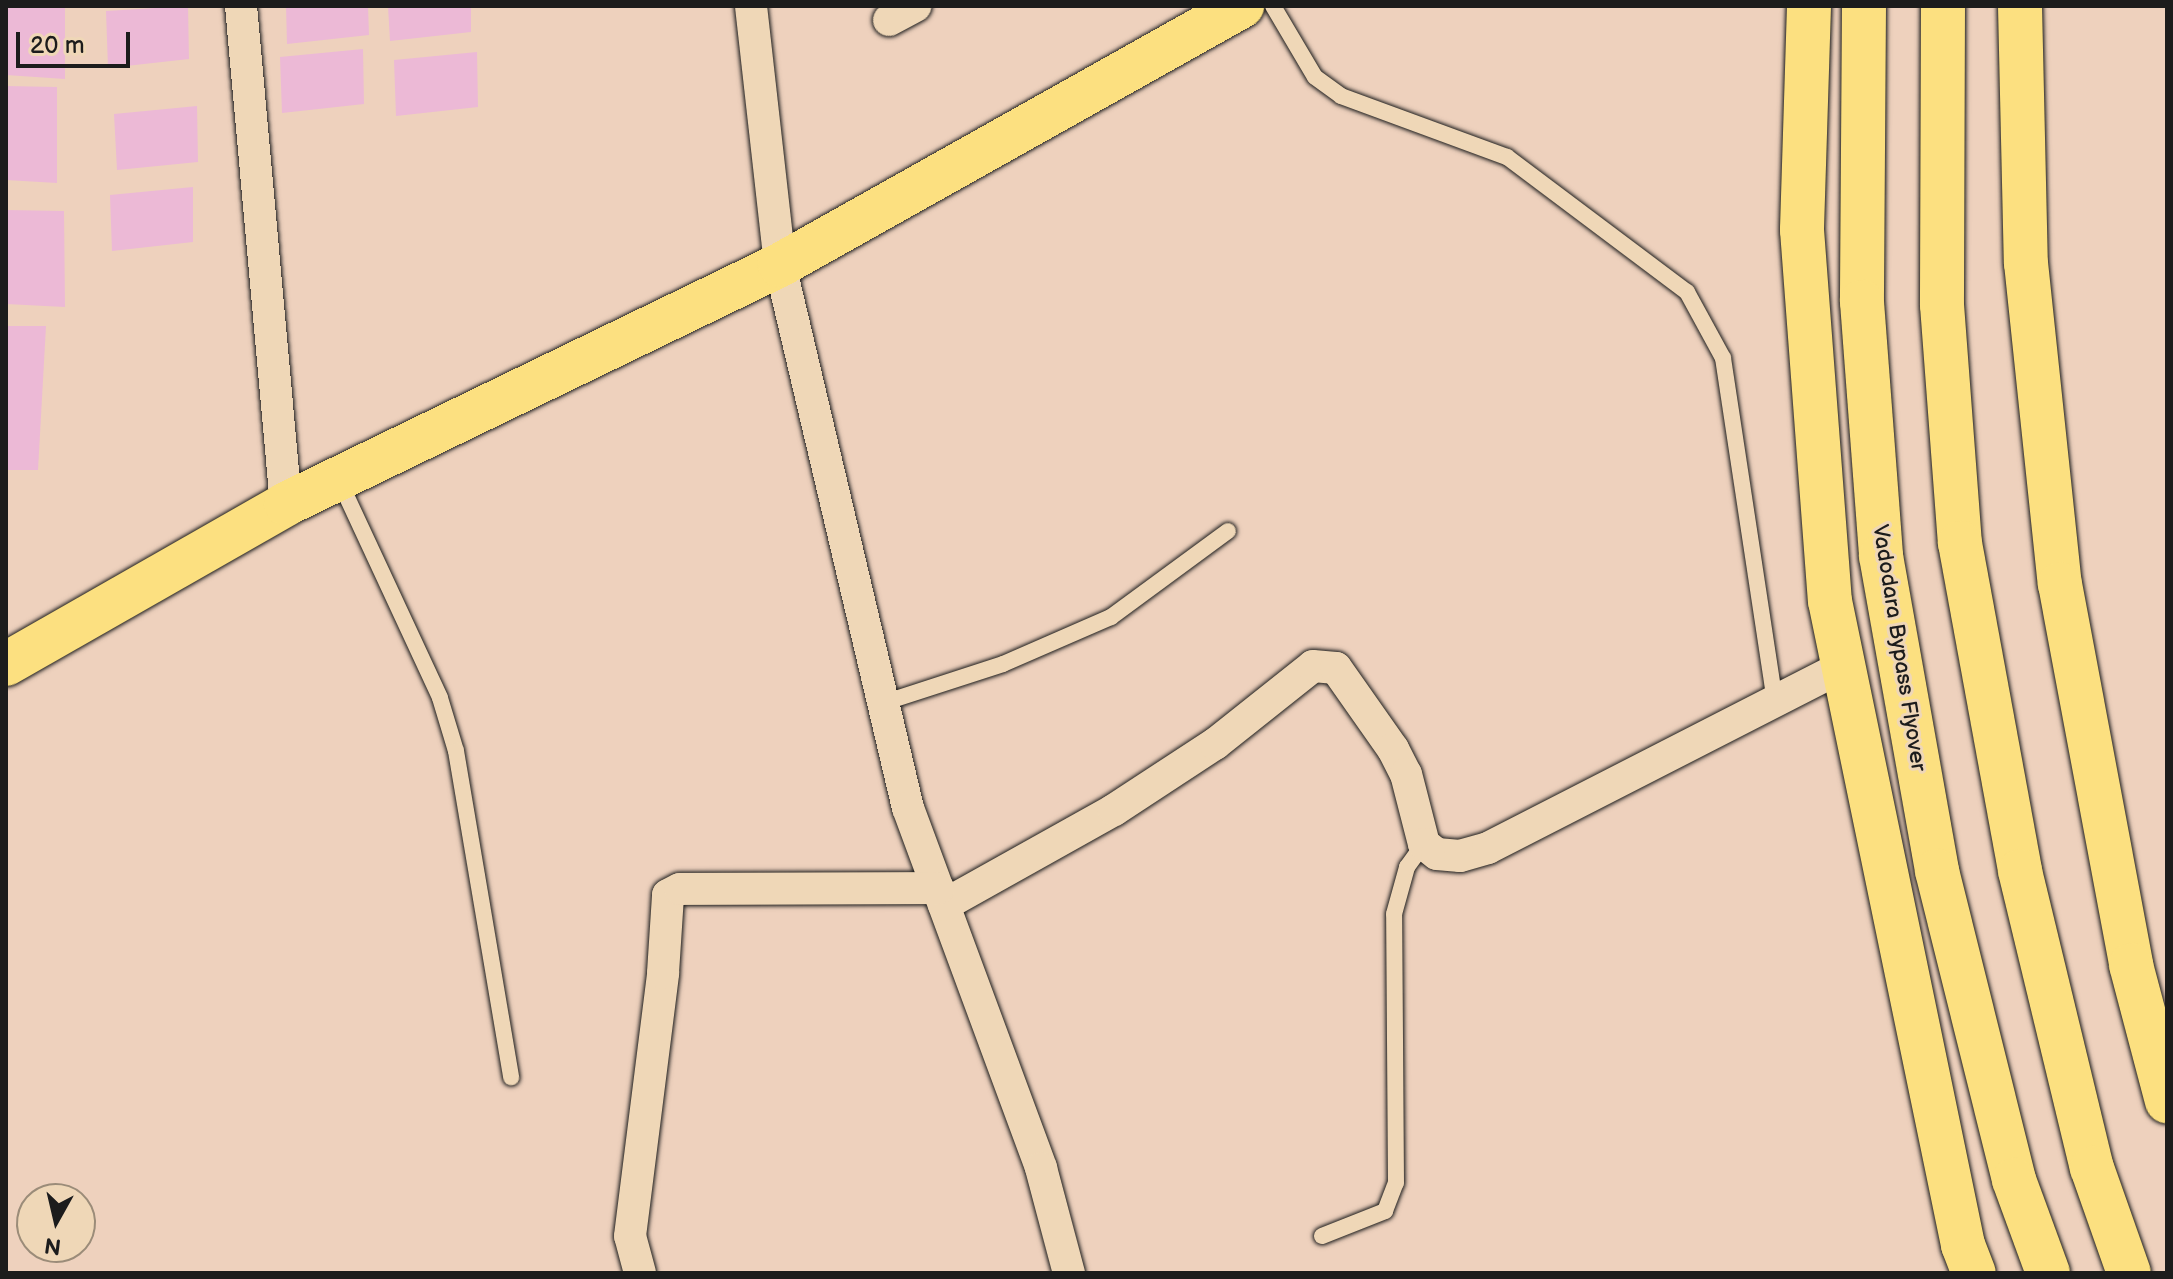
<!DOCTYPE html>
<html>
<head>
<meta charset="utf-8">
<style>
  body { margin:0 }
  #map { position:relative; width:2173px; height:1279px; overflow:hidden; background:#eed1bd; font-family:"Balsamiq Sans",sans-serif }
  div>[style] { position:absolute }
  .building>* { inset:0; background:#ecb9d6 }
  .roads { filter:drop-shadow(0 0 2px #1c1c1c) drop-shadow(0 0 2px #1c1c1c) }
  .lane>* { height:16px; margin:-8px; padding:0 8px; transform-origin:8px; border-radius:8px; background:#efd7b7 }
  .street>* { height:32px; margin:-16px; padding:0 16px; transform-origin:16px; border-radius:16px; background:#efd7b7 }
  .primary>* { height:44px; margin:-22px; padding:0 22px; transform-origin:22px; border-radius:22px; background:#fce080 }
  .highway>* { height:44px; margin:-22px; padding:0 22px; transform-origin:22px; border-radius:22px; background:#fce080 }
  span { translate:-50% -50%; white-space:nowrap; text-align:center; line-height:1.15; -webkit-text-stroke:6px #efd7b7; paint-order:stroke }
  .street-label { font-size:22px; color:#1c1c1c }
  .frame { position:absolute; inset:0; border:8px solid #1c1c1c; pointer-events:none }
  .north { position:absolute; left:16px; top:1183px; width:80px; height:80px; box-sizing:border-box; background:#efd7b7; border:2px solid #9b8c79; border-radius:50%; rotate:188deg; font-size:22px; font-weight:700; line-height:32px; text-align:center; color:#1c1c1c }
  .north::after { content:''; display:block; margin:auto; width:28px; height:36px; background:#1c1c1c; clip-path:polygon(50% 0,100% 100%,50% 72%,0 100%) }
  .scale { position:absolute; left:16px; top:32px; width:114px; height:36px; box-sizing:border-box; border:4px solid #1c1c1c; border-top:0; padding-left:10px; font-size:24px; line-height:28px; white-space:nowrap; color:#1c1c1c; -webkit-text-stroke:6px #efd7b7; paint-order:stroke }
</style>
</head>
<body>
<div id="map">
  <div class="building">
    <i style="clip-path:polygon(6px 6px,65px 6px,65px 79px,6px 75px)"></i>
    <i style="clip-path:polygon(188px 6px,189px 59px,108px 68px,106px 11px)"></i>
    <i style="clip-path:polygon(286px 6px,368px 6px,369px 35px,287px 44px)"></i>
    <i style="clip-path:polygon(388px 6px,471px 6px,471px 32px,390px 41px)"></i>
    <i style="clip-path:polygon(363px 49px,364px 104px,282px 113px,280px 57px)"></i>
    <i style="clip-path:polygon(477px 52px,478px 107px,396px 116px,394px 60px)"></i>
    <i style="clip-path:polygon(6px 86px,57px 87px,57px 183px,6px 180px)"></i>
    <i style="clip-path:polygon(197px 106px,198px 162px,117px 170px,114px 114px)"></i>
    <i style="clip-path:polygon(193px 187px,193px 242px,112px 251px,110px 195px)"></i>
    <i style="clip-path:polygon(6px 210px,64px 211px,65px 307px,6px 304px)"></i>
    <i style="clip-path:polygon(6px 326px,46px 326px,38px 470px,6px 470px)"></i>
  </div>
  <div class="roads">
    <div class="lane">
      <i style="left:1273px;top:6px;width:82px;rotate:59.4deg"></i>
      <i style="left:1315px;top:77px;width:32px;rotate:36deg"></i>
      <i style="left:1341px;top:96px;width:177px;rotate:20.2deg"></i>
      <i style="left:1507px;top:157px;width:225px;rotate:36.9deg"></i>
      <i style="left:1687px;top:292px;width:75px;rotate:61.4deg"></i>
      <i style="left:1723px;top:358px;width:348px;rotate:81.4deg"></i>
      <i style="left:339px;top:480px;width:240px;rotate:65.1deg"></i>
      <i style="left:440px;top:698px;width:55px;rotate:73.2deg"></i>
      <i style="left:456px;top:751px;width:331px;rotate:80.4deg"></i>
      <i style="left:883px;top:703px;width:126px;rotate:-18deg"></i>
      <i style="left:1003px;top:664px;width:118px;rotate:-23.5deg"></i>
      <i style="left:1111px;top:617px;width:145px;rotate:-36.3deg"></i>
      <i style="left:1322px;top:1236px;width:68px;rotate:-21.6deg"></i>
      <i style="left:1385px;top:1211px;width:30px;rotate:-69deg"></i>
      <i style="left:1396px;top:1183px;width:269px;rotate:-90.4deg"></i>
      <i style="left:1394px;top:914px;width:49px;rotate:-74.5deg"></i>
      <i style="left:1407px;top:867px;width:29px;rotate:-54deg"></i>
    </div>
    <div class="street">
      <i style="left:241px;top:6px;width:500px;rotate:84.84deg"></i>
      <i style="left:751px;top:6px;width:261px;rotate:83.6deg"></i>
      <i style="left:780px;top:265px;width:558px;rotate:76.74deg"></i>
      <i style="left:908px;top:808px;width:384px;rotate:69.7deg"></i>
      <i style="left:1041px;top:1168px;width:109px;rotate:75.1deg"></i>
      <i style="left:889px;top:20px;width:30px;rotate:-28deg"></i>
      <i style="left:944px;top:905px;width:195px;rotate:-29.2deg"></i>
      <i style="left:1114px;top:810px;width:121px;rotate:-33.2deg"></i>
      <i style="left:1215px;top:744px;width:125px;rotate:-38.5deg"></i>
      <i style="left:1313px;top:666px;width:23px;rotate:5deg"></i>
      <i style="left:1336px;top:668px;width:99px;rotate:54.9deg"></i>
      <i style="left:1393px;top:749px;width:28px;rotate:63deg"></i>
      <i style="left:1406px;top:774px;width:72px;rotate:75.6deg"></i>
      <i style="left:1424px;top:844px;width:16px;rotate:38deg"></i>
      <i style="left:1437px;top:854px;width:23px;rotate:5deg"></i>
      <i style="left:1460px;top:856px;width:29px;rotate:-16deg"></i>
      <i style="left:1488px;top:848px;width:399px;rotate:-27.1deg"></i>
      <i style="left:640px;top:1273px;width:38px;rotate:-105deg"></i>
      <i style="left:630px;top:1236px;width:265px;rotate:-82.8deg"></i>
      <i style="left:663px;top:973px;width:78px;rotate:-86.3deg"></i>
      <i style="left:668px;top:895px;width:13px;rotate:-27deg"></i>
      <i style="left:680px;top:889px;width:258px;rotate:-0.2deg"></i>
    </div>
    <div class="primary">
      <i style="left:1809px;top:6px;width:224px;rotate:91.8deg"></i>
      <i style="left:1802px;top:230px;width:372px;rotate:85.7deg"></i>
      <i style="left:1830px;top:601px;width:658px;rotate:78.33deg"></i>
      <i style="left:1963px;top:1245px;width:30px;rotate:69deg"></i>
      <i style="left:2020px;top:6px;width:257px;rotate:88.7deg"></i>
      <i style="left:2026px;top:263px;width:323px;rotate:84deg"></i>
      <i style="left:2060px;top:584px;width:388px;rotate:79.4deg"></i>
      <i style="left:2131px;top:965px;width:141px;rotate:75.2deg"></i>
      <i style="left:6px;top:664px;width:322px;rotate:-29.7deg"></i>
      <i style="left:286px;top:504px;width:549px;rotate:-25.82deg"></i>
      <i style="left:780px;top:265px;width:530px;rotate:-29.28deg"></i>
    </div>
    <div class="highway">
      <i style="left:1864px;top:6px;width:296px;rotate:90.4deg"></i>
      <i style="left:1862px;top:302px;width:255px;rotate:85.7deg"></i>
      <i style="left:1881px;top:556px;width:320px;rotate:79.9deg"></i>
      <i style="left:1937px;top:871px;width:318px;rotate:76deg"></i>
      <i style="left:2014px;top:1180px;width:99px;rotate:69.9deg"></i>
      <i style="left:1943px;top:6px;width:299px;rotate:90.2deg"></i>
      <i style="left:1942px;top:305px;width:239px;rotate:85.7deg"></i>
      <i style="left:1960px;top:543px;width:333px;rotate:79.6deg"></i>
      <i style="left:2020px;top:871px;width:306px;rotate:76.4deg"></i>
      <i style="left:2092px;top:1168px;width:111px;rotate:70.6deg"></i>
    </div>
  </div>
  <div class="street-label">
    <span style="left:1899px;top:648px;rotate:81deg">Vadodara Bypass Flyover</span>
  </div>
  <div class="frame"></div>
  <div class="north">N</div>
  <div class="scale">20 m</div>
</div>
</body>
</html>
